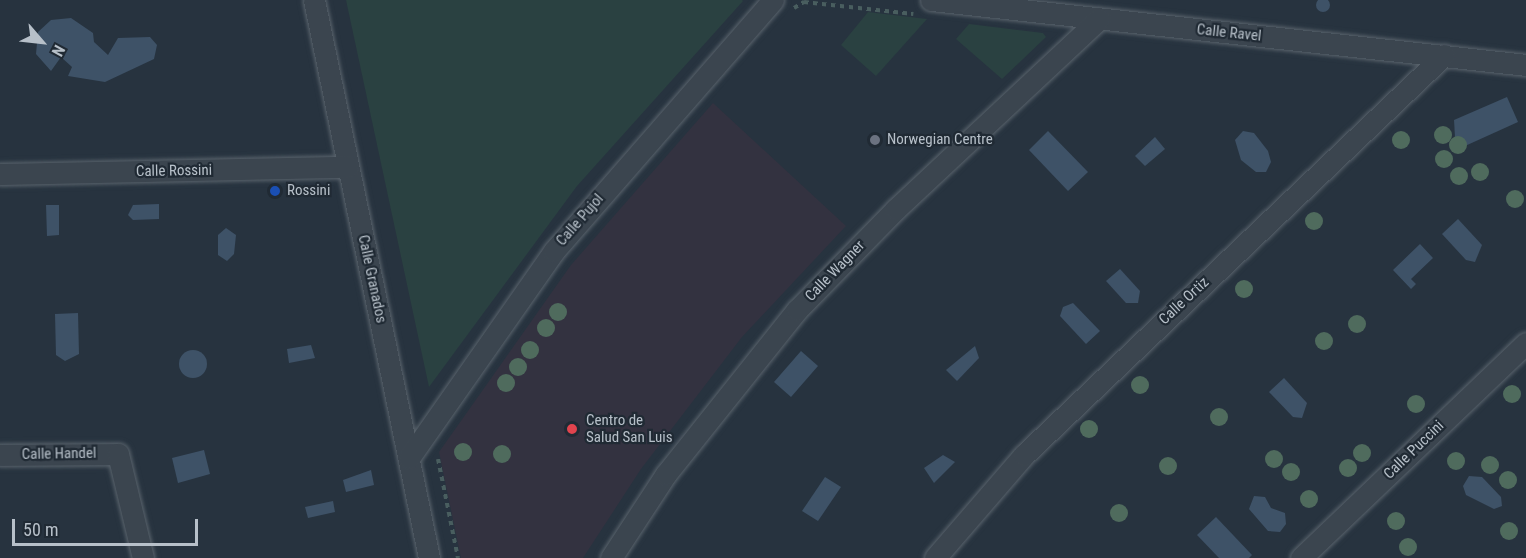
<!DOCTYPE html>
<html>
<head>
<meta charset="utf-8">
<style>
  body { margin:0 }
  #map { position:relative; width:1526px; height:558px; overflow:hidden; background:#27333f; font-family:"Roboto Condensed",sans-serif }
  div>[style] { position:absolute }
  .medical>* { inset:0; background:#333240 }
  .green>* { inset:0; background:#2a4141 }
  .water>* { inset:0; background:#3e5267 }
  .round { border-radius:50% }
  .path>* { height:4px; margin-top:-2px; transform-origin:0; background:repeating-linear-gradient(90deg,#495e5f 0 4.5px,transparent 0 9px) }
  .roads { filter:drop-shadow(0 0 2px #59636c) drop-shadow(0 0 2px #59636c) }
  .street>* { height:21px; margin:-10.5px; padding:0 10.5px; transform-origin:10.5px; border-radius:10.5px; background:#3b454f }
  .trees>* { width:18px; height:18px; margin:-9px; border-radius:50%; background:#4f6b5d }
  .dots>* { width:16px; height:16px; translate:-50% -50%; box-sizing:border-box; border:3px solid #202a34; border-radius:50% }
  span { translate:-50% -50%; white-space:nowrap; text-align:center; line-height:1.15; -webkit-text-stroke:4.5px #202a34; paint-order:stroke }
  .street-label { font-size:15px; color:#b7c0c9 }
  .poi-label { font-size:15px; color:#b7c0c9 }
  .left { translate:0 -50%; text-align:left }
  .north { position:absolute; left:12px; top:12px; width:60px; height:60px; -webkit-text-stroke:4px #202a34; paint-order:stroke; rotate:118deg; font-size:16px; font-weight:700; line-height:24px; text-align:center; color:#b7c0c9 }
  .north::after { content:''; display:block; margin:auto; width:21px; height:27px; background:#b7c0c9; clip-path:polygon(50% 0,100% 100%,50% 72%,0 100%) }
  .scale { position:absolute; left:12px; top:519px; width:186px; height:27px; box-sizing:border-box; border:3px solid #b7c0c9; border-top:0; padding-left:8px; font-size:18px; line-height:21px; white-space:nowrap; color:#b7c0c9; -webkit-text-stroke:4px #202a34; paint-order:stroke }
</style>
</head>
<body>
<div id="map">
  <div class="medical">
    <i style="clip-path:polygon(713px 103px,846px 226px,742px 337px,641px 469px,583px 558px,461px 558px,439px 452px,571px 265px)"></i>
  </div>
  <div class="green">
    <i style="clip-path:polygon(346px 0,742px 0,743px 1px,577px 186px,429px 387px)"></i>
    <i style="clip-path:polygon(868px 12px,927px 19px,876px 76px,841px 45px)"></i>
    <i style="clip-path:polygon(969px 24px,1043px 33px,1046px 37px,1002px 79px,956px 39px)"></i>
  </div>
  <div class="water">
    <i class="round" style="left:1316px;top:-2px;width:14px;height:14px"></i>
    <i style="clip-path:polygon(71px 18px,93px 33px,94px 42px,108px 55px,118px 38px,150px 37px,157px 45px,154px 59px,105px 82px,68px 76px,72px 67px,61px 57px,51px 71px,36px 54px,38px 32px,51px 20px)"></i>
    <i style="clip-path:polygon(1507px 97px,1518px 122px,1465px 146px,1455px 137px,1454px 120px)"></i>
    <i style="clip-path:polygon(1048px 131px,1088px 172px,1068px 191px,1029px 150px)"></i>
    <i style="clip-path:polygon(1243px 131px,1254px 133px,1268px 151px,1271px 162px,1266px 172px,1256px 172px,1241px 160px,1235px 140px)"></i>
    <i style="clip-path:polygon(1155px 137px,1165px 149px,1145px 166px,1135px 156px)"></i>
    <i style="clip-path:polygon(159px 204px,159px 219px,133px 220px,128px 215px,133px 205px)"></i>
    <i style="clip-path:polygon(46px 205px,59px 205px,59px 235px,47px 236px)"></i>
    <i style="clip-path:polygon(1458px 219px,1482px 245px,1475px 262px,1466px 260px,1442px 234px)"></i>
    <i style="clip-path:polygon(226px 228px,236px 235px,234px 254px,227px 261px,218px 255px,218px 235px)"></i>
    <i style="clip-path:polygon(1420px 244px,1433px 258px,1411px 279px,1416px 284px,1411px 289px,1393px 270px)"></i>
    <i style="clip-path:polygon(1120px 269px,1140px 291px,1138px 303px,1126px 303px,1106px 281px)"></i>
    <i style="clip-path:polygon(1073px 303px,1100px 331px,1086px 344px,1060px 316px,1063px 307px)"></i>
    <i style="clip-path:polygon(78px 313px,79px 354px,65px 361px,56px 355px,55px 314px)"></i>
    <i style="clip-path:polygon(311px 345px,315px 358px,289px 363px,287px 349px)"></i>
    <i style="clip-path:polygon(975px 346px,979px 358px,957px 381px,946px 370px)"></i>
    <i class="round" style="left:179px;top:350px;width:28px;height:28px"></i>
    <i style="clip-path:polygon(801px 351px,818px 366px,791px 397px,774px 382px)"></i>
    <i style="clip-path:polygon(1284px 378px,1307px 403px,1302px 418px,1293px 417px,1269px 392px)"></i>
    <i style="clip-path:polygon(204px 450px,210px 474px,178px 483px,172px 458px)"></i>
    <i style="clip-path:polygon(943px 455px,955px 462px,934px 483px,924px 468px)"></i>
    <i style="clip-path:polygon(371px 470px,374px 485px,346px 492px,343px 480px)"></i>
    <i style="clip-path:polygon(1469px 476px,1482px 477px,1501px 497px,1502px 506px,1494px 509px,1466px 495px,1463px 486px)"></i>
    <i style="clip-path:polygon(825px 477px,841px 487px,818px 521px,802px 511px)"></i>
    <i style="clip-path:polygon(1254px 496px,1265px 497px,1271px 508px,1285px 513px,1286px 524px,1280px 532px,1268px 531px,1249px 509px)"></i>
    <i style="clip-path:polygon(333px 501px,335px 512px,308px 518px,305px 507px)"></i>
    <i style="clip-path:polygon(1216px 517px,1252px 555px,1249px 558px,1219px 558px,1197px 535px)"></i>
  </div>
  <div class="path">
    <i style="left:794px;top:8px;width:12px;rotate:-31deg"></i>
    <i style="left:804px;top:2px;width:110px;rotate:6.3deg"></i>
    <i style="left:438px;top:459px;width:101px;rotate:78.6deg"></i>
  </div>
  <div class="roads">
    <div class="street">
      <i style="left:314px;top:0;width:570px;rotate:78.35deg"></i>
      <i style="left:931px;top:0;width:599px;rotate:6.23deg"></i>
      <i style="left:0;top:174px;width:348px;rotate:-1.2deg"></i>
      <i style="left:0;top:455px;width:118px;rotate:-0.5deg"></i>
      <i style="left:118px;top:454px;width:107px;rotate:76.5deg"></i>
      <i style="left:409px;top:458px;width:253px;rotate:-55deg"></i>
      <i style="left:554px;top:251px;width:333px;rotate:-48.9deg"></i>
      <i style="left:611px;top:558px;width:100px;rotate:-56.8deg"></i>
      <i style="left:666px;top:474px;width:210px;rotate:-51.4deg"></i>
      <i style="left:797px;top:310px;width:141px;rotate:-45.6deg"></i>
      <i style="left:896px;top:209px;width:278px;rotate:-43.1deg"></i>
      <i style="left:935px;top:558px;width:136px;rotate:-49.2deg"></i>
      <i style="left:1024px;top:455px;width:580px;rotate:-43.6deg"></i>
      <i style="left:1301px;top:558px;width:311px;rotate:-43.7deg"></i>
    </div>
  </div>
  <div class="trees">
    <i style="left:1443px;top:135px"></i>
    <i style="left:1401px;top:140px"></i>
    <i style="left:1458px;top:145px"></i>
    <i style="left:1444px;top:159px"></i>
    <i style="left:1480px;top:172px"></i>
    <i style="left:1459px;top:176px"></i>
    <i style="left:1515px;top:199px"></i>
    <i style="left:1314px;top:221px"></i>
    <i style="left:1244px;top:289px"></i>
    <i style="left:558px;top:312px"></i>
    <i style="left:1357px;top:324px"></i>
    <i style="left:546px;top:328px"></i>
    <i style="left:1324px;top:341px"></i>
    <i style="left:530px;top:350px"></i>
    <i style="left:518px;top:367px"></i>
    <i style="left:506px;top:383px"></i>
    <i style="left:1140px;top:385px"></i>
    <i style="left:1512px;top:394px"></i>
    <i style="left:1416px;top:404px"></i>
    <i style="left:1219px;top:417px"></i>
    <i style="left:1089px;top:429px"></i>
    <i style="left:463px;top:452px"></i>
    <i style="left:1362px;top:453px"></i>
    <i style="left:502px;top:454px"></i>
    <i style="left:1274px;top:459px"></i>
    <i style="left:1456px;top:461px"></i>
    <i style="left:1490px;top:465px"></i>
    <i style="left:1168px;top:466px"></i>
    <i style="left:1348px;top:468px"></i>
    <i style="left:1291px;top:472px"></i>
    <i style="left:1508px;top:480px"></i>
    <i style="left:1309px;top:499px"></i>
    <i style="left:1119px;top:513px"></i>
    <i style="left:1396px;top:521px"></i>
    <i style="left:1509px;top:531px"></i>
    <i style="left:1408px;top:547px"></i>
  </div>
  <div class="dots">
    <i style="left:875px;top:140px;background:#6b7280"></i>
    <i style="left:275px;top:191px;background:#1a4fb4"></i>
    <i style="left:572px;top:429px;background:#e0444e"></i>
  </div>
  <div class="street-label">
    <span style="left:1229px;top:33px;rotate:6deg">Calle Ravel</span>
    <span style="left:174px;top:171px;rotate:-1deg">Calle Rossini</span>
    <span style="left:580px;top:220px;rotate:-49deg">Calle Pujol</span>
    <span style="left:835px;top:271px;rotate:-46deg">Calle Wagner</span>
    <span style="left:372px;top:279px;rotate:78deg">Calle Granados</span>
    <span style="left:1184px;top:301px;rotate:-43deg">Calle Ortiz</span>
    <span style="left:1414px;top:450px;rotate:-44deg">Calle Puccini</span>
    <span style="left:59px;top:454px;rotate:-1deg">Calle Handel</span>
  </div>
  <div class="poi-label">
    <span class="left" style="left:887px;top:140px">Norwegian Centre</span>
    <span class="left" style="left:287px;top:191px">Rossini</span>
    <span class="left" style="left:586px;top:429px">Centro de<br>Salud San Luis</span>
  </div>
  <div class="north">N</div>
  <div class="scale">50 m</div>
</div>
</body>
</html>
